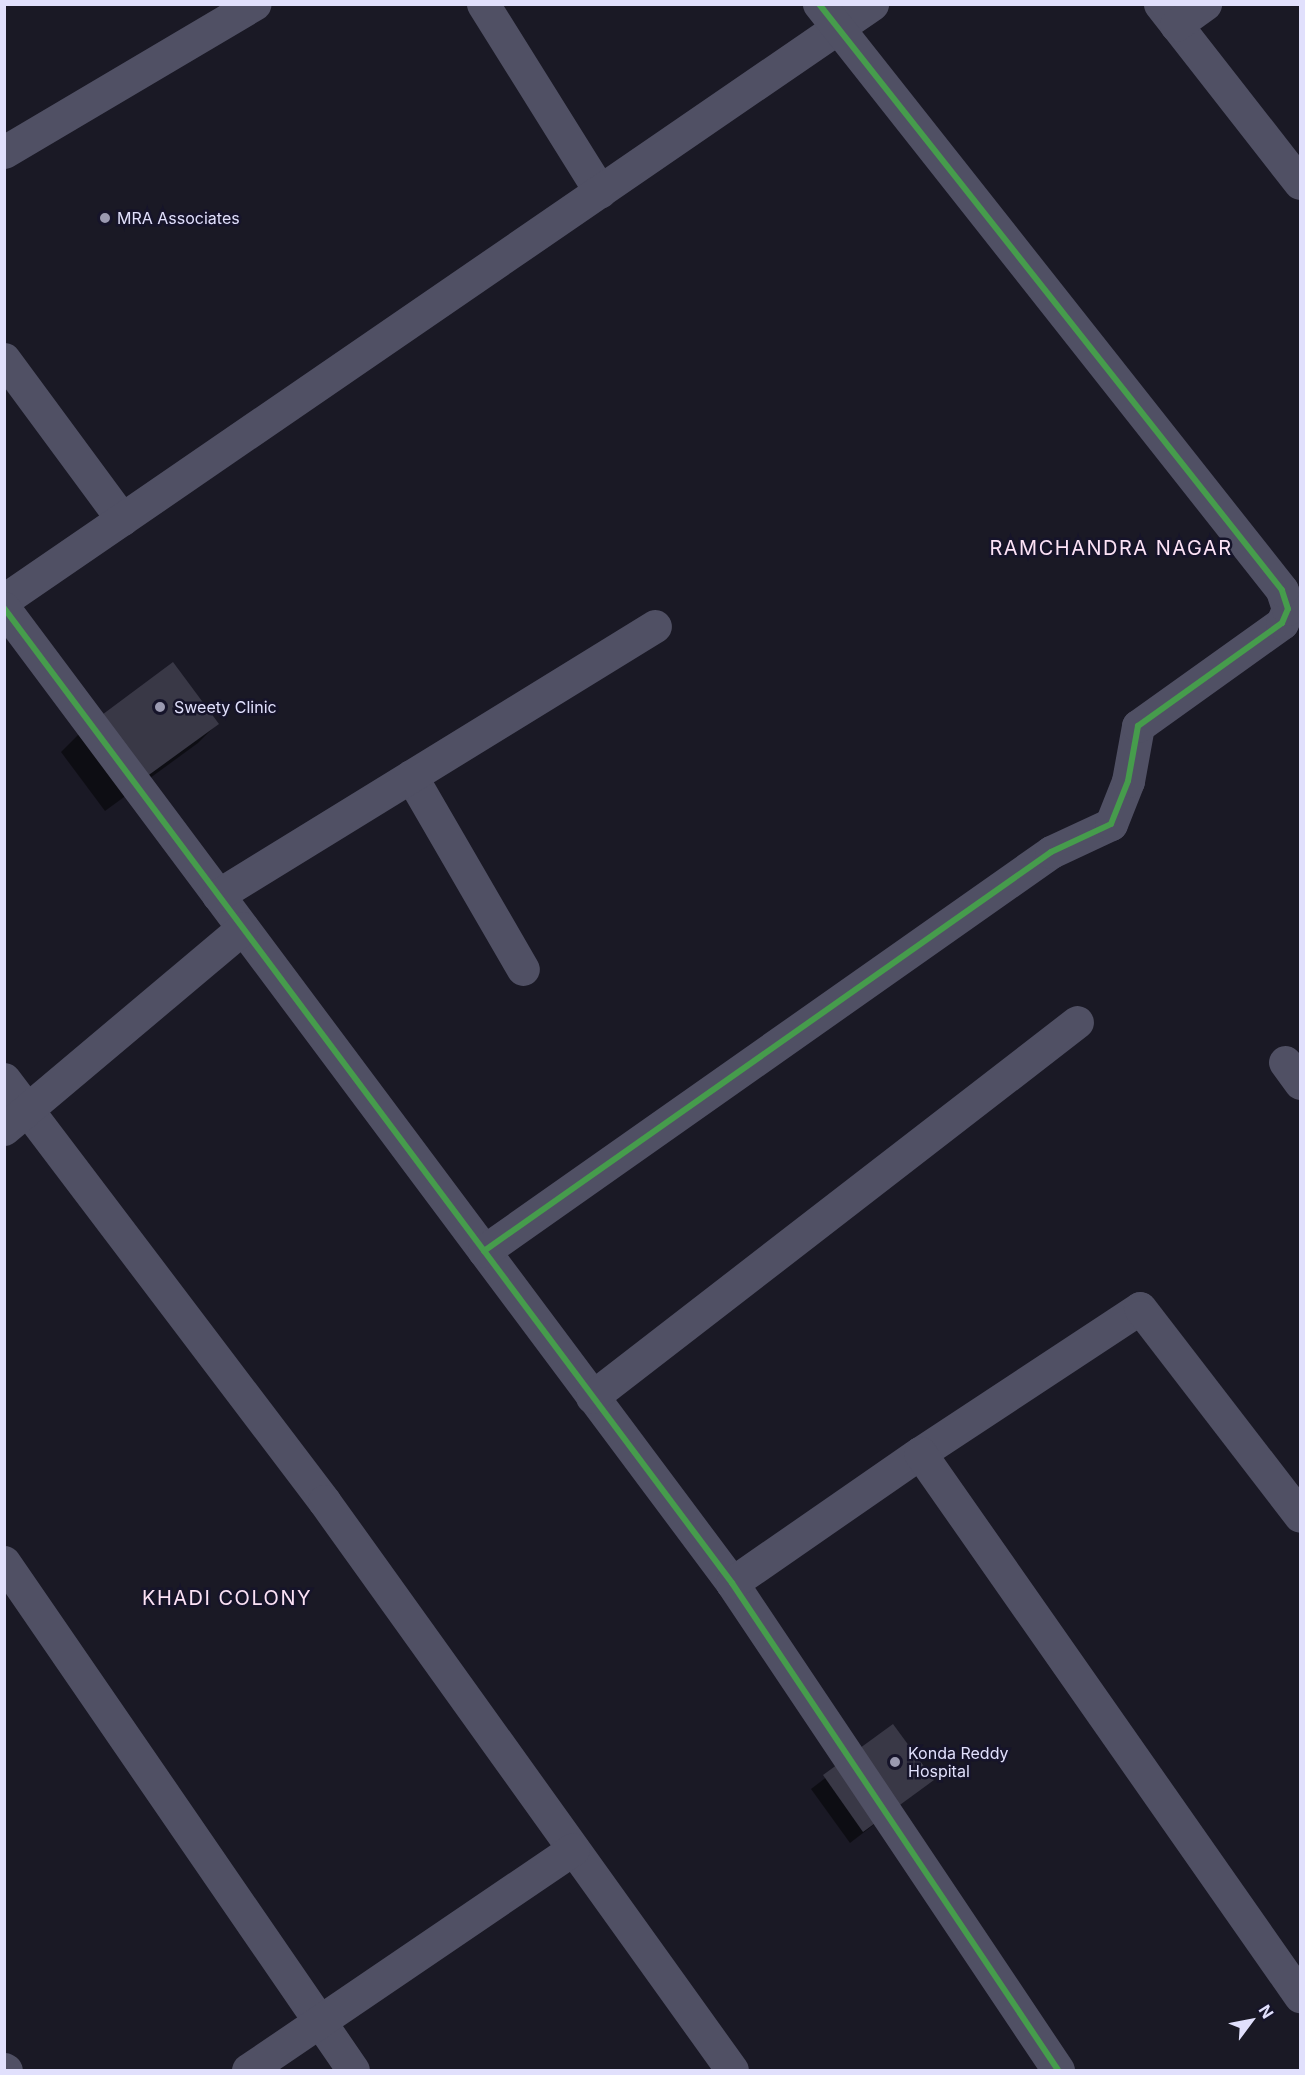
<!DOCTYPE html>
<html>
<head>
<meta charset="utf-8">
<style>
  body { margin:0 }
  #map { position:relative; width:1305px; height:2075px; overflow:hidden; background:#1a1925; font-family:Inter,sans-serif }
  div>[style] { position:absolute }
  .shadow>* { inset:0; background:#0007 }
  .building>* { inset:0; background:#393846 }
  .minor>* { height:33px; margin:-16.5px; padding:0 16.5px; transform-origin:16.5px; border-radius:16.5px; background:#505064 }
  .cycleway>* { height:6px; margin:-3px; padding:0 3px; transform-origin:3px; border-radius:3px; background:#469c4c }
  .dots>* { width:16px; height:16px; translate:-50% -50%; box-sizing:border-box; border:3px solid #16142a; border-radius:50% }
  span { translate:-50% -50%; white-space:nowrap; text-align:center; line-height:1.15; -webkit-text-stroke:5px #16142a; paint-order:stroke }
  .poi-label { font-size:16px; color:#e1e0fc }
  .left { translate:0 -50%; text-align:left }
  .quarter-label { font-size:20px; color:#fce2f5; letter-spacing:1.5px }
  .frame { position:absolute; inset:0; border:6px solid #e1e0fc; pointer-events:none }
  .north { position:absolute; left:1221px; top:1991px; width:60px; height:60px; -webkit-text-stroke:4px #16142a; paint-order:stroke; rotate:58deg; font-size:16px; font-weight:700; line-height:24px; text-align:center; color:#e1e0fc }
  .north::after { content:''; display:block; margin:auto; width:21px; height:27px; background:#e1e0fc; clip-path:polygon(50% 0,100% 100%,50% 72%,0 100%) }
</style>
</head>
<body>
<div id="map">
  <div class="shadow">
    <i style="clip-path:polygon(217px 724px,198px 743px,105px 811px,61px 752px,80px 733px)"></i>
    <i style="clip-path:polygon(893px 1726px,932px 1780px,850px 1843px,811px 1789px)"></i>
  </div>
  <div class="building">
    <i style="clip-path:polygon(173px 662px,219px 724px,124px 793px,79px 732px)"></i>
    <i style="clip-path:polygon(893px 1724px,934px 1780px,863px 1832px,823px 1775px)"></i>
  </div>
  <div class="minor">
    <i style="left:483px;top:4px;width:221px;rotate:58deg"></i>
    <i style="left:1160px;top:4px;width:227px;rotate:52deg"></i>
    <i style="left:1176px;top:25px;width:36px;rotate:-36deg"></i>
    <i style="left:4px;top:152px;width:291px;rotate:-30.6deg"></i>
    <i style="left:4px;top:359px;width:199px;rotate:53.6deg"></i>
    <i style="left:4px;top:600px;width:1053px;rotate:-34.47deg"></i>
    <i style="left:4px;top:608px;width:1217px;rotate:53.25deg"></i>
    <i style="left:732px;top:1583px;width:586px;rotate:56.2deg"></i>
    <i style="left:411px;top:776px;width:223px;rotate:59.9deg"></i>
    <i style="left:218px;top:895px;width:513px;rotate:-31.61deg"></i>
    <i style="left:1285px;top:1062px;width:26px;rotate:54deg"></i>
    <i style="left:4px;top:1079px;width:530px;rotate:52.83deg"></i>
    <i style="left:324px;top:1501px;width:700px;rotate:54.36deg"></i>
    <i style="left:4px;top:1129px;width:312px;rotate:-40.1deg"></i>
    <i style="left:484px;top:1251px;width:693px;rotate:-35.13deg"></i>
    <i style="left:1051px;top:852px;width:66px;rotate:-25deg"></i>
    <i style="left:1111px;top:824px;width:46px;rotate:-68.4deg"></i>
    <i style="left:1128px;top:781px;width:56px;rotate:-79.7deg"></i>
    <i style="left:1138px;top:726px;width:177px;rotate:-35.6deg"></i>
    <i style="left:1282px;top:623px;width:15px;rotate:-67deg"></i>
    <i style="left:1288px;top:609px;width:20px;rotate:-108deg"></i>
    <i style="left:1282px;top:590px;width:747px;rotate:-128.31deg"></i>
    <i style="left:592px;top:1397px;width:613px;rotate:-37.71deg"></i>
    <i style="left:920px;top:1453px;width:263px;rotate:-33.4deg"></i>
    <i style="left:1140px;top:1308px;width:262px;rotate:52.4deg"></i>
    <i style="left:4px;top:1562px;width:616px;rotate:55.51deg"></i>
    <i style="left:732px;top:1583px;width:229px;rotate:-34.7deg"></i>
    <i style="left:920px;top:1453px;width:663px;rotate:55.02deg"></i>
    <i style="left:4px;top:2069px;width:2px;rotate:27deg"></i>
    <i style="left:248px;top:2070px;width:393px;rotate:-34.2deg"></i>
  </div>
  <div class="cycleway">
    <i style="left:4px;top:608px;width:1217px;rotate:53.25deg"></i>
    <i style="left:732px;top:1583px;width:586px;rotate:56.2deg"></i>
    <i style="left:484px;top:1251px;width:693px;rotate:-35.13deg"></i>
    <i style="left:1051px;top:852px;width:66px;rotate:-25deg"></i>
    <i style="left:1111px;top:824px;width:46px;rotate:-68.4deg"></i>
    <i style="left:1128px;top:781px;width:56px;rotate:-79.7deg"></i>
    <i style="left:1138px;top:726px;width:177px;rotate:-35.6deg"></i>
    <i style="left:1282px;top:623px;width:15px;rotate:-67deg"></i>
    <i style="left:1288px;top:609px;width:20px;rotate:-108deg"></i>
    <i style="left:1282px;top:590px;width:747px;rotate:-128.31deg"></i>
  </div>
  <div class="dots">
    <i style="left:105px;top:218px;background:#9b9ab1"></i>
    <i style="left:160px;top:707px;background:#9b9ab1"></i>
    <i style="left:895px;top:1762px;background:#9b9ab1"></i>
  </div>
  <div class="poi-label">
    <span class="left" style="left:117px;top:218px">MRA Associates</span>
    <span class="left" style="left:174px;top:707px">Sweety Clinic</span>
    <span class="left" style="left:908px;top:1762px">Konda Reddy<br>Hospital</span>
  </div>
  <div class="quarter-label">
    <span style="left:1111px;top:548px">RAMCHANDRA NAGAR</span>
    <span style="left:227px;top:1598px">KHADI COLONY</span>
  </div>
  <div class="frame"></div>
  <div class="north">N</div>
</div>
</body>
</html>
